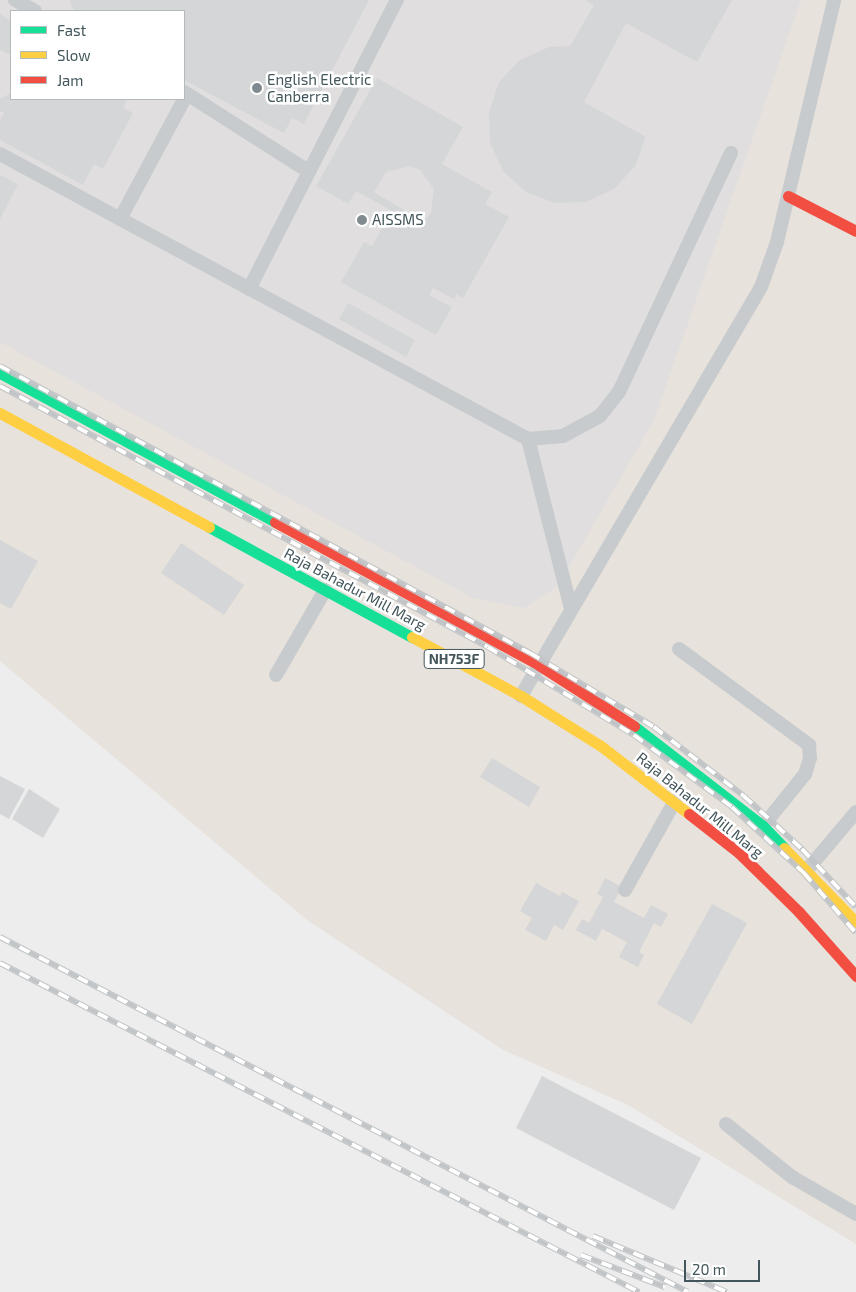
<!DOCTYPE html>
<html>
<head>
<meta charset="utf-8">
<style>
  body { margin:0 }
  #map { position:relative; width:856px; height:1292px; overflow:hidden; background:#eeeded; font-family:"Exo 2",sans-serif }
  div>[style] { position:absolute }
  .commercial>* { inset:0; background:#e8e2dc }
  .education>* { inset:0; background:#e0dedf }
  .building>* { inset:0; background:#d5d6d7 }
  .lane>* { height:14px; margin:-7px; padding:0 7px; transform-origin:7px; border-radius:7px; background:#c7cbcd }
  .fast>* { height:11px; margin:-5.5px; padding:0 5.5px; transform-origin:5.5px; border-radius:5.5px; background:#16e098 }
  .slow>* { height:11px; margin:-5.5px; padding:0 5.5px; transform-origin:5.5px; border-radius:5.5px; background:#ffcf43 }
  .jam>* { height:11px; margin:-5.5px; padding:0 5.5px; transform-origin:5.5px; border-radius:5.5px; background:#f24e42 }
  .rail>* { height:5.5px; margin-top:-2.75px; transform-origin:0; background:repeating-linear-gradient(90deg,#fff 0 11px,#c2c5c7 0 22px); box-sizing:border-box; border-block:1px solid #c2c5c7 }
  .dots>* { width:14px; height:14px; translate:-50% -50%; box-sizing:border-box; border:2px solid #fff; border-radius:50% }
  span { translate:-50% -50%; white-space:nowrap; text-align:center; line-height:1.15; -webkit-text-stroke:5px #fff; paint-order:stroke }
  .shield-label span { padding:1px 4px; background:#fff; border:1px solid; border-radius:4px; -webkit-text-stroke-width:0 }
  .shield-label { font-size:14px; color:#43565b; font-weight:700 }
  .poi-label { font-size:15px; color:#43565b }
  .left { translate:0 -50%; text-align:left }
  .street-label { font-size:15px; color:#43565b }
  .legend { position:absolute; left:10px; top:10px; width:175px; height:90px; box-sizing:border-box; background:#fff; border:1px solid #b4bbbd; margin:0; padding:6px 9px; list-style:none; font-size:15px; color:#43565b }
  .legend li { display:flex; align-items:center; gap:10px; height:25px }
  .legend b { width:25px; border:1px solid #b4bbbd }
  .scale { position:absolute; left:684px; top:1260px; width:76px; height:22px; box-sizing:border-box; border:2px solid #43565b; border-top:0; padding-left:6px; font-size:15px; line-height:18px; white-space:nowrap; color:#43565b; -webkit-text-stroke:4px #fff; paint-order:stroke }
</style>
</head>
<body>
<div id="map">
  <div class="commercial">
    <i style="clip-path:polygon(evenodd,0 0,856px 0,856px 1244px,628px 1105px,503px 1050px,307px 920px,0 661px,0 0,11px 11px,184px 11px,184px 99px,11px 99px,11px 11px)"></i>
  </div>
  <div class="education">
    <i style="clip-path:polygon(evenodd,0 0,801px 0,654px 420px,558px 586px,524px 608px,473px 598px,0 342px,0 0,11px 11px,184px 11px,184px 99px,11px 99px,11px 11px)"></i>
  </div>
  <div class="building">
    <i style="clip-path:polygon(70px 0,369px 0,304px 124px,292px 118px,284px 133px,184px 80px,184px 11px,78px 11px,73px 9px)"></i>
    <i style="clip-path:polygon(585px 0,732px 0,697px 62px,626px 23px,584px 102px,646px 137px,635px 166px,614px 189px,586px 202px,555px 203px,526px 192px,503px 171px,490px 143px,489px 112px,499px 82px,520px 60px,549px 47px,570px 46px,594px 5px)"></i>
    <i style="clip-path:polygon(0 14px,11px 21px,11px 55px,0 50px)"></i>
    <i style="clip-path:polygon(evenodd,377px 78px,463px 127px,442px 164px,492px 192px,485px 204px,509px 217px,463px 298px,456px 294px,454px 299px,433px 288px,429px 295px,452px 307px,436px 335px,341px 282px,364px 242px,372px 246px,390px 214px,394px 212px,356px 191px,348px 204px,316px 186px,377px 78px,409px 166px,420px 170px,434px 189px,431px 213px,423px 222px,374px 192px,386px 172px,409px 166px)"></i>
    <i style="clip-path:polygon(11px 93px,11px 99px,128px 99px,123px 108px,133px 113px,103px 169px,94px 164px,83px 185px,0 140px,0 120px,4px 113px,0 111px,0 99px)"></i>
    <i style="clip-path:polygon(0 175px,18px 184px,0 219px)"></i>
    <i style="clip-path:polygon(348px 303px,415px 340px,406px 357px,339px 319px)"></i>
    <i style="clip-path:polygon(0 540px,38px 561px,11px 609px,0 603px)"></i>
    <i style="clip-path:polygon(181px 543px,244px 585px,224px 615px,161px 573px)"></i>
    <i style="clip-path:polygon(492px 758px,540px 787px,529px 807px,480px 777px)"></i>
    <i style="clip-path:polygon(0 776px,25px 789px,9px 819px,0 814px)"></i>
    <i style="clip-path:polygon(29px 789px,60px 809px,43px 838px,12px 819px)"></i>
    <i style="clip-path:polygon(605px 878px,622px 887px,614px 902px,644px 918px,651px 905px,668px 914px,661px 927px,654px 923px,639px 952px,644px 955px,638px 967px,619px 957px,627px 942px,602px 929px,596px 941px,576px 930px,582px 919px,589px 923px,603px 897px,597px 894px)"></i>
    <i style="clip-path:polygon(536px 883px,560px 896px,562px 892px,579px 901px,563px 930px,554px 925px,546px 941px,525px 930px,532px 918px,520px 911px)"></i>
    <i style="clip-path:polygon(712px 904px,747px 923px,692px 1024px,657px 1004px)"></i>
    <i style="clip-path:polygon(542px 1076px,701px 1158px,674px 1210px,516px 1128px)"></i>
  </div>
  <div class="lane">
    <i style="left:15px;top:0;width:23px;rotate:29deg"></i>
    <i style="left:184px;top:92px;width:147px;rotate:32.5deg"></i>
    <i style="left:0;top:154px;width:600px;rotate:28.36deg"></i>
    <i style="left:528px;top:439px;width:35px;rotate:-5deg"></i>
    <i style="left:563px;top:436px;width:42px;rotate:-28.4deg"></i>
    <i style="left:600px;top:416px;width:31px;rotate:-52deg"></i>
    <i style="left:619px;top:392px;width:264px;rotate:-64.9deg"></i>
    <i style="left:120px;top:219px;width:142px;rotate:-61.8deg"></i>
    <i style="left:249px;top:289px;width:325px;rotate:-62.9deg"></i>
    <i style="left:528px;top:439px;width:175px;rotate:75.8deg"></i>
    <i style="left:679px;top:649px;width:162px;rotate:36.4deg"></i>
    <i style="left:809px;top:745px;width:13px;rotate:86deg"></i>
    <i style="left:810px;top:758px;width:17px;rotate:107deg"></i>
    <i style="left:805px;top:774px;width:67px;rotate:128.9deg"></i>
    <i style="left:276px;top:675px;width:98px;rotate:-60deg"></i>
    <i style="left:521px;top:696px;width:474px;rotate:-59.6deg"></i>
    <i style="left:761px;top:287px;width:48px;rotate:-70.4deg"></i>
    <i style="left:777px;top:242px;width:249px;rotate:-76.7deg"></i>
    <i style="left:807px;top:870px;width:76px;rotate:-49.8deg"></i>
    <i style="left:625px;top:890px;width:102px;rotate:-60.7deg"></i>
    <i style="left:726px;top:1124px;width:85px;rotate:38.8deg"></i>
    <i style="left:792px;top:1177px;width:74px;rotate:30deg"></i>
  </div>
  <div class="fast">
    <i style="left:0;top:373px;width:313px;rotate:28.4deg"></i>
    <i style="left:209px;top:527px;width:231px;rotate:28.5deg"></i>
    <i style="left:634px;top:726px;width:163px;rotate:37.8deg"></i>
    <i style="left:763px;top:826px;width:30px;rotate:46deg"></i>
  </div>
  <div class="slow">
    <i style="left:0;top:413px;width:238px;rotate:28.6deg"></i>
    <i style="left:412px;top:637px;width:124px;rotate:28.4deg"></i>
    <i style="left:521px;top:696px;width:94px;rotate:32deg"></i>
    <i style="left:601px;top:746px;width:111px;rotate:37.7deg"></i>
    <i style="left:784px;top:848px;width:103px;rotate:45.8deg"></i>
  </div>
  <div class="jam">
    <i style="left:788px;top:196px;width:76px;rotate:27.2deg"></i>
    <i style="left:275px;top:522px;width:300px;rotate:28.4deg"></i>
    <i style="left:539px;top:665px;width:113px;rotate:32.7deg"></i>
    <i style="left:689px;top:814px;width:63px;rotate:38deg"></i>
    <i style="left:739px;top:853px;width:84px;rotate:44.5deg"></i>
    <i style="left:799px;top:912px;width:86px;rotate:48.3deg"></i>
  </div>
  <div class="rail">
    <i style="left:0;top:366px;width:603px;rotate:28.44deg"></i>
    <i style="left:530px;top:653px;width:144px;rotate:30.8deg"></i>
    <i style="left:654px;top:727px;width:113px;rotate:37.5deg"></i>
    <i style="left:744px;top:796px;width:79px;rotate:42.4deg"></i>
    <i style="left:802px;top:849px;width:79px;rotate:47deg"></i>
    <i style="left:0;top:386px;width:553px;rotate:28.14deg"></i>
    <i style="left:488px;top:647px;width:170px;rotate:31.1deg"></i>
    <i style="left:634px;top:735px;width:122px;rotate:36.3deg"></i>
    <i style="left:732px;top:807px;width:98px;rotate:42.5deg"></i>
    <i style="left:804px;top:873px;width:79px;rotate:49.1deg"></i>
    <i style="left:0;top:937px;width:774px;rotate:27.29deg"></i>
    <i style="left:0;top:963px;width:719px;rotate:27.24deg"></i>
    <i style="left:593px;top:1236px;width:145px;rotate:22.7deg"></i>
    <i style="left:581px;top:1255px;width:90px;rotate:20.9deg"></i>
  </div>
  <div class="dots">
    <i style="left:257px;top:88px;background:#7f8b8e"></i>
    <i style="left:362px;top:220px;background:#7f8b8e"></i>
  </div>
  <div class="shield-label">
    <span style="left:454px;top:659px">NH753F</span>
  </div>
  <div class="poi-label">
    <span class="left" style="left:267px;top:88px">English Electric<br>Canberra</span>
    <span class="left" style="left:372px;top:220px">AISSMS</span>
  </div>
  <div class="street-label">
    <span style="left:355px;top:589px;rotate:28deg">Raja Bahadur Mill Marg</span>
    <span style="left:700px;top:805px;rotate:39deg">Raja Bahadur Mill Marg</span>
  </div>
  <ul class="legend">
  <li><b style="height:6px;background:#16e098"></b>Fast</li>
  <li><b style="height:6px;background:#ffcf43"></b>Slow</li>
  <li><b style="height:6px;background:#f24e42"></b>Jam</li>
  </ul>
  <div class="scale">20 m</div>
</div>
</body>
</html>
